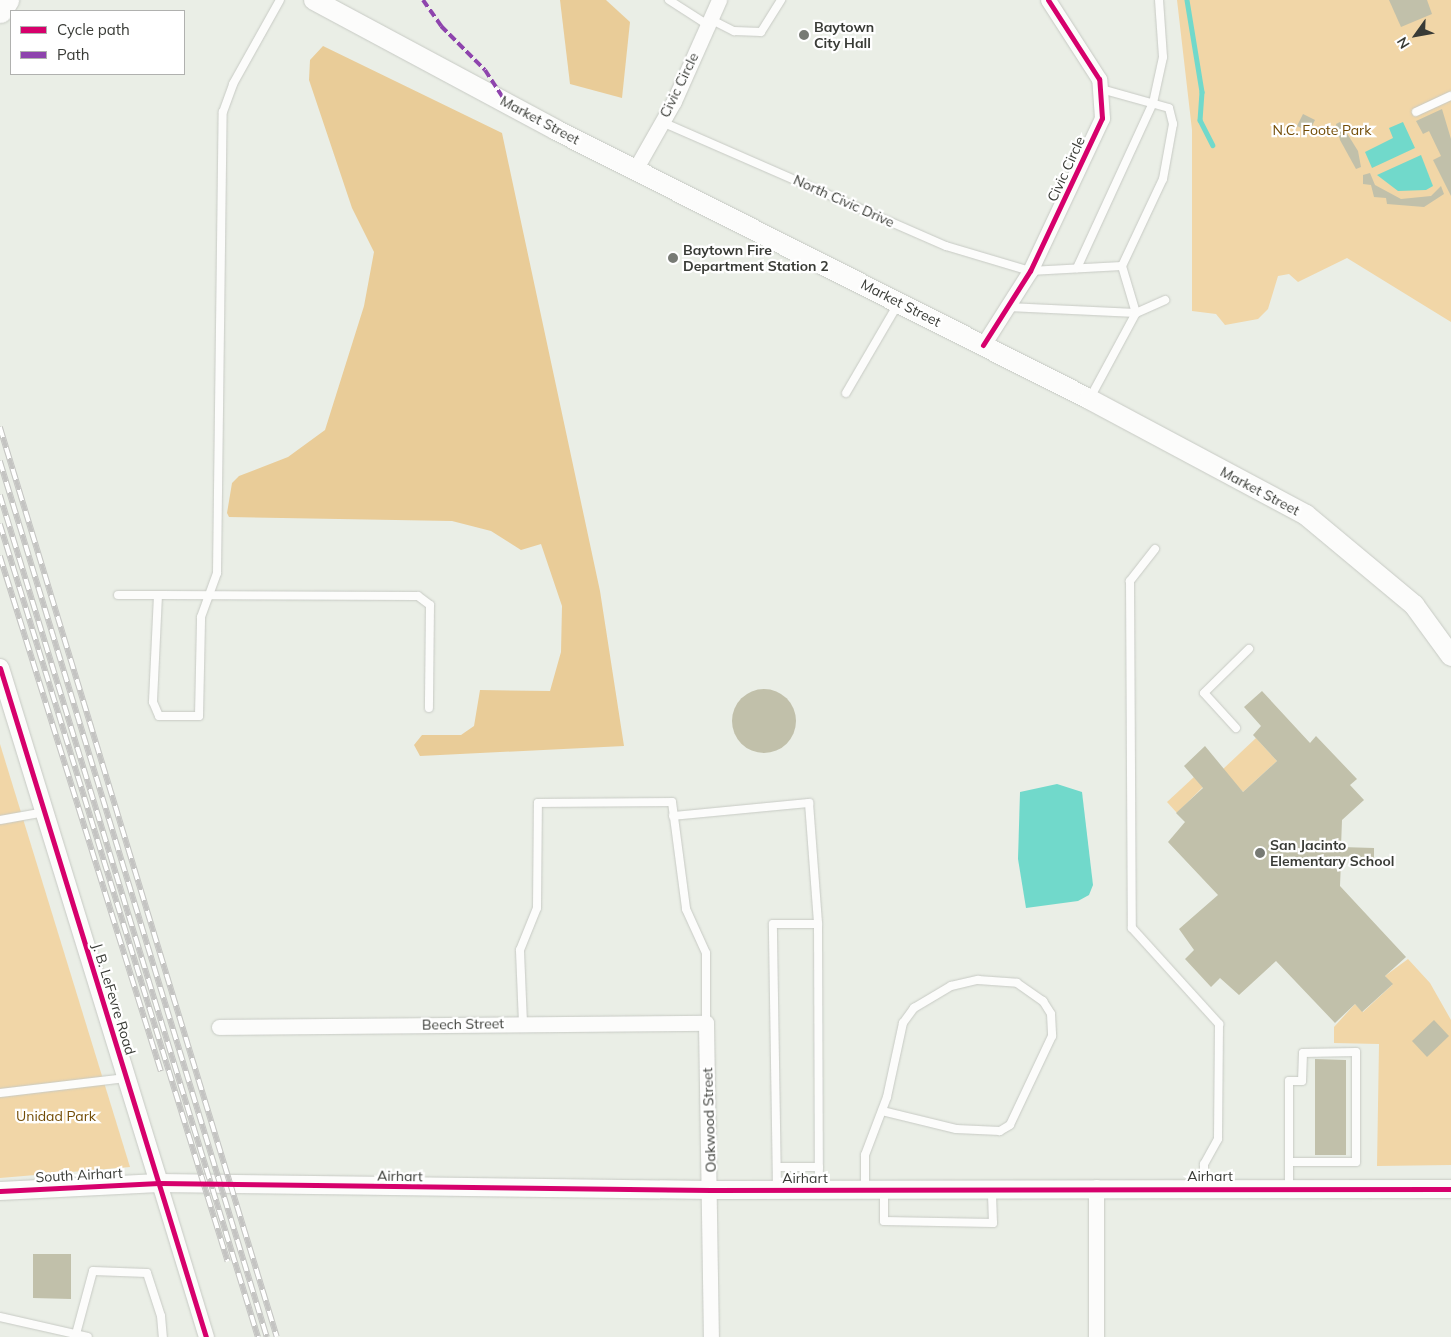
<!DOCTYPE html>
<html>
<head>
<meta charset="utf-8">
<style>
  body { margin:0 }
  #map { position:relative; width:1451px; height:1337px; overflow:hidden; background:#eaeee6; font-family:Mulish,sans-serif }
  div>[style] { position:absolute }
  .green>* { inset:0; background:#f1d6a7 }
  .forest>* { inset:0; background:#e9cc98 }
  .water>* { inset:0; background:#71d9cb }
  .stream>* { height:4.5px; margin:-2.25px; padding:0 2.25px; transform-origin:2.25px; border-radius:2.25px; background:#71d9cb }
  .building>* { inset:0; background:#c1c0aa }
  .round { border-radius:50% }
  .roads { filter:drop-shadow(0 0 1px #c7cac4) drop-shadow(0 0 1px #c7cac4) }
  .service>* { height:8px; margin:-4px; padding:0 4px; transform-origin:4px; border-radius:4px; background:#fcfcfb }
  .minor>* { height:15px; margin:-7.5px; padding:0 7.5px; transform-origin:7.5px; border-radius:7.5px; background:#fcfcfb }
  .tertiary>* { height:18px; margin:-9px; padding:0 9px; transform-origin:9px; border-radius:9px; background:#fcfcfb }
  .secondary>* { height:20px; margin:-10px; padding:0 10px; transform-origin:10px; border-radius:10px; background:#fcfcfb }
  .motorway>* { height:26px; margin:-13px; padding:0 13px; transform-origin:13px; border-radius:13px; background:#fcfcfb }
  .rail>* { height:5.5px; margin-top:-2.75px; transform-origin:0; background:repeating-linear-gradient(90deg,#fff 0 11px,#c4c4c2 0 22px); box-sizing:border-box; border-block:1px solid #c4c4c2 }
  .quiet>* { height:4px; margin-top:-2px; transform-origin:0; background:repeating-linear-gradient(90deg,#8e44ad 0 8px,transparent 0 12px) }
  .cycleway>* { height:5px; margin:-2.5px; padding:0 2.5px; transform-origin:2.5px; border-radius:2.5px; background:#d6006c }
  .dots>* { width:14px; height:14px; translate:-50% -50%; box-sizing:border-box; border:2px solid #fff; border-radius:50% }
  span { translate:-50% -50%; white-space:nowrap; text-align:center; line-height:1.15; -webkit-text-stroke:4.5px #fff; paint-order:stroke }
  .poi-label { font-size:14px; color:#393b36; font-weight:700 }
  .left { translate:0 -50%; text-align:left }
  .street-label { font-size:14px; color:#393b36 }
  .park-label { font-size:14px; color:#724c06 }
  .legend { position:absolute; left:10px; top:10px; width:175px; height:65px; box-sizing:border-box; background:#fff; border:1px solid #b0b1af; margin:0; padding:6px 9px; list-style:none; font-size:15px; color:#393b36 }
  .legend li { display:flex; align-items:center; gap:10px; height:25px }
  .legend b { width:25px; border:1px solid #b0b1af }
  .north { position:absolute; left:1391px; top:10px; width:50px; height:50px; -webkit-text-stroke:4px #fff; paint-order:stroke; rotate:238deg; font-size:14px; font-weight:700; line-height:20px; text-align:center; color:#393b36 }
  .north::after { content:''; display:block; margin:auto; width:18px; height:22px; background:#393b36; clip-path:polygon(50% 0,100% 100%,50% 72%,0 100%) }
</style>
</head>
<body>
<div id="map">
  <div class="green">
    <i style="clip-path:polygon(1177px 0,1451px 0,1451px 322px,1347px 258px,1298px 282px,1289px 274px,1278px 276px,1268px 309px,1258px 319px,1225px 325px,1216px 314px,1192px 311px,1192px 130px)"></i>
    <i style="clip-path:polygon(1256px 738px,1277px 761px,1243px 792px,1222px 770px)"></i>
    <i style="clip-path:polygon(0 744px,130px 1167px,0 1178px)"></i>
    <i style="clip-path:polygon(1194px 777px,1203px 787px,1177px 813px,1167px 802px)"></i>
    <i style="clip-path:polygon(1408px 959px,1430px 983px,1451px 1020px,1451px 1165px,1377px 1166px,1379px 1044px,1334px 1043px,1334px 1027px,1355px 1004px,1363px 1012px,1392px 985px,1385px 976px)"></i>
  </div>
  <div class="forest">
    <i style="clip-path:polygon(560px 0,606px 0,630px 22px,622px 98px,570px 84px)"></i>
    <i style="clip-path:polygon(323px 46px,502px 133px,600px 591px,624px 746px,420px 756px,414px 745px,422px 735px,461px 735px,474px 726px,480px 690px,550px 691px,561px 652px,562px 606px,541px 544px,521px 550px,491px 531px,452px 521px,229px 517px,227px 513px,232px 483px,239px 476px,288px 457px,325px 430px,364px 306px,374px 252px,352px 208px,309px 80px,310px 60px)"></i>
  </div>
  <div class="water">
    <i style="clip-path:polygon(1403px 122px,1415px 148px,1372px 168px,1365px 152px,1393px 138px,1389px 128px)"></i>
    <i style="clip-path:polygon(1421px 155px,1433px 186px,1426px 190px,1398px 191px,1377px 175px)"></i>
    <i style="clip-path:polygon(1057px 784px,1082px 792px,1093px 885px,1089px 895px,1078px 901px,1026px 908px,1018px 859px,1020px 792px)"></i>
  </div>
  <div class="stream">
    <i style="left:1187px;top:0;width:93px;rotate:80.7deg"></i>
    <i style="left:1202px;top:92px;width:28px;rotate:94deg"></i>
    <i style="left:1200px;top:120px;width:28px;rotate:63deg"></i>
  </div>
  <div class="building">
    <i style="clip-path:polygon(1389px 0,1427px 0,1432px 14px,1401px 27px)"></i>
    <i style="clip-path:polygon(1442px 109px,1451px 139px,1451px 196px,1433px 160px,1441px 156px,1429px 131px,1423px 134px,1416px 121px)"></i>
    <i style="clip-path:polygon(1303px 114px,1315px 120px,1309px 132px,1297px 126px)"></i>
    <i style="clip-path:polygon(1340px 122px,1358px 151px,1361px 167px,1356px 169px,1340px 140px,1336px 124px)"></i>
    <i style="clip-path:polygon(1370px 173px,1375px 185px,1401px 199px,1431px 196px,1441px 186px,1444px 194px,1424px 207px,1387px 204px,1386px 198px,1374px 197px,1371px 185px,1363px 184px,1363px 175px)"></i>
    <i class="round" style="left:732px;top:689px;width:64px;height:64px"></i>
    <i style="clip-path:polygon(1262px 691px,1310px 743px,1316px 736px,1357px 779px,1350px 785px,1364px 800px,1342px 820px,1341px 847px,1374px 848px,1374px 861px,1341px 860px,1340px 886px,1406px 957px,1385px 976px,1393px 984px,1362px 1012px,1355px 1004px,1335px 1023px,1276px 961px,1239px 995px,1220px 978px,1211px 987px,1185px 959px,1194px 950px,1179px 929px,1218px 895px,1168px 842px,1185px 822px,1176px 813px,1203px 788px,1184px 766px,1205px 746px,1243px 792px,1277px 761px,1253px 735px,1261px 726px,1244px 707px)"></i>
    <i style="clip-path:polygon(1434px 1020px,1449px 1036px,1427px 1057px,1412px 1041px)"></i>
    <i style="clip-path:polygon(1315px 1059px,1346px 1060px,1346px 1155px,1315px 1155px)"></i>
    <i style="clip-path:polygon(33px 1254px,71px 1254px,71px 1299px,33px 1298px)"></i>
  </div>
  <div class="roads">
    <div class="service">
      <i style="left:669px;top:0;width:46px;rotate:32.7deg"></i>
      <i style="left:710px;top:19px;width:27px;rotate:27deg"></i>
      <i style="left:734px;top:31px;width:27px;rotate:2deg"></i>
      <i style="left:761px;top:32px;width:38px;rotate:-58deg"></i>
      <i style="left:1416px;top:112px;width:38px;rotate:-25deg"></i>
      <i style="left:662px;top:122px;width:310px;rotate:23.6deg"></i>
      <i style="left:946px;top:246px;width:88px;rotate:16.6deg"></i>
      <i style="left:1030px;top:271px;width:92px;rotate:-3.1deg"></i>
      <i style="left:1077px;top:268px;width:182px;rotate:-65.3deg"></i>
      <i style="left:1153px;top:103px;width:47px;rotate:-77.7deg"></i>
      <i style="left:1163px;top:57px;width:57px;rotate:-94deg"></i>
      <i style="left:1008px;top:307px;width:128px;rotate:2.7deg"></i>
      <i style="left:1136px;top:313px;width:32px;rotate:-24deg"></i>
      <i style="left:846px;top:393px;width:103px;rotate:-59.7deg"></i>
      <i style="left:1090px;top:398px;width:97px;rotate:-61.6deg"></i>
      <i style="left:1136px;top:313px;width:49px;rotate:-106.6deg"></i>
      <i style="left:1122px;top:266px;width:96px;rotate:-64.8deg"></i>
      <i style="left:1163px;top:179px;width:56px;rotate:-79.7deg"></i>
      <i style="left:1173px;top:124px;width:16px;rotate:-104deg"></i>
      <i style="left:1169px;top:108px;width:71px;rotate:-164.4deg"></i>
      <i style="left:1155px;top:549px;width:41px;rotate:128deg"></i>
      <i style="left:1130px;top:581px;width:347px;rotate:89.7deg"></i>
      <i style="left:1132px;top:928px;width:130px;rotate:47.8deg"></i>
      <i style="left:1219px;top:1024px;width:115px;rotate:90.5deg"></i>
      <i style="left:1218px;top:1139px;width:29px;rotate:119deg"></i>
      <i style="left:1204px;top:1164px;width:24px;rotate:90deg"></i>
      <i style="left:118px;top:595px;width:40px"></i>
      <i style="left:158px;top:595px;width:107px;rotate:92.7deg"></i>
      <i style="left:153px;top:702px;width:15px;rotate:67deg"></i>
      <i style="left:159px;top:716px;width:40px"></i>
      <i style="left:199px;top:716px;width:99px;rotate:-88.8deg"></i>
      <i style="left:201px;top:617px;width:47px;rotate:-70deg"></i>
      <i style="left:217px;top:573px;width:461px;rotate:-89.3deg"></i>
      <i style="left:223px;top:112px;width:30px;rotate:-70deg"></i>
      <i style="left:233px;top:84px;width:96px;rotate:-60.8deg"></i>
      <i style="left:158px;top:595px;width:260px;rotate:0.2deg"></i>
      <i style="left:418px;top:596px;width:15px;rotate:37deg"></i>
      <i style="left:430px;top:605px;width:103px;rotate:90.6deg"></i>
      <i style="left:1236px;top:728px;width:47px;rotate:-132.4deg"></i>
      <i style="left:1204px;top:693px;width:63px;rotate:-44.4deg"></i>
      <i style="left:673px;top:816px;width:137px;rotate:-5.5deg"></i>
      <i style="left:809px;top:803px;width:121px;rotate:85.7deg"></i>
      <i style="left:0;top:820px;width:46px;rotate:-10.1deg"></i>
      <i style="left:523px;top:1023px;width:73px;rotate:-92.4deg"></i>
      <i style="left:520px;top:950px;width:45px;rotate:-68deg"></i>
      <i style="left:537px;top:908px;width:105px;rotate:-89.5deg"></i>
      <i style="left:538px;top:803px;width:134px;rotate:-0.4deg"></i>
      <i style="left:672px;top:802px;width:108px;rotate:82.5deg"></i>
      <i style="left:686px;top:909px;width:48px;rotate:65.6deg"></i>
      <i style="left:706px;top:953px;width:70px;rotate:90deg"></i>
      <i style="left:0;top:1093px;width:127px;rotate:-6.8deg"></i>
      <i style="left:1289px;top:1162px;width:67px"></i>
      <i style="left:1356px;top:1162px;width:110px;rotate:-90deg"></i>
      <i style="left:1356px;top:1052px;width:53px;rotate:178.9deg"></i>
      <i style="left:1303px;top:1053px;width:28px;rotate:92deg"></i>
      <i style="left:1302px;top:1081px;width:13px;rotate:180deg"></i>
      <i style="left:1289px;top:1081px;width:107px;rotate:90deg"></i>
      <i style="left:777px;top:1167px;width:42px"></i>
      <i style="left:777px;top:1189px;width:265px;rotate:-90.9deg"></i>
      <i style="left:773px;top:924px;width:45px"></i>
      <i style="left:818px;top:924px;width:265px;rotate:89.8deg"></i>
      <i style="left:865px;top:1189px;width:34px;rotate:-90deg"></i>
      <i style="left:865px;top:1155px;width:62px;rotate:-69.2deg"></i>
      <i style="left:887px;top:1097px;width:76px;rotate:-77.8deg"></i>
      <i style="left:903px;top:1023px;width:19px;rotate:-54deg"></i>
      <i style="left:914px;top:1008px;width:43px;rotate:-30.7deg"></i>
      <i style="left:951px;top:986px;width:28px;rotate:-13deg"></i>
      <i style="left:978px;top:980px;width:39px;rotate:4deg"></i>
      <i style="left:1017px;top:983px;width:32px;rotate:35deg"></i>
      <i style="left:1043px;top:1001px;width:15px;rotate:58deg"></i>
      <i style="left:1051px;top:1014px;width:22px;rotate:87deg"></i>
      <i style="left:1052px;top:1036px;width:98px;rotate:115.3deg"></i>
      <i style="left:1010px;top:1125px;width:12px;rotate:149deg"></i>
      <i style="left:1000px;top:1131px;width:44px;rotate:-177.4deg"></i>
      <i style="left:956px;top:1129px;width:76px;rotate:-166.3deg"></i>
      <i style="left:884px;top:1190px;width:31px;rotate:90deg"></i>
      <i style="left:884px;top:1221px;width:109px;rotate:1.1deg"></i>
      <i style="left:993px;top:1223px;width:33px;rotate:-92deg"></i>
      <i style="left:0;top:1317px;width:90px;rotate:12.8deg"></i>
      <i style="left:76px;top:1334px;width:65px;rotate:-74.9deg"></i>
      <i style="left:93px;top:1271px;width:54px;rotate:2.1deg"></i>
      <i style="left:147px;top:1273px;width:45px;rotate:72deg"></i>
      <i style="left:161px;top:1316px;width:21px;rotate:85deg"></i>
    </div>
    <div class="minor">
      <i style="left:636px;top:168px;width:77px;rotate:-60.4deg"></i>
      <i style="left:674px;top:101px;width:111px;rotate:-66deg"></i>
      <i style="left:983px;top:345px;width:88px;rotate:-57.6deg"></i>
      <i style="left:1030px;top:271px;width:169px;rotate:-64.8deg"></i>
      <i style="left:1102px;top:118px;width:39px;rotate:-94deg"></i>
      <i style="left:1099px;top:79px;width:94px;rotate:-122.8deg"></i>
      <i style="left:219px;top:1027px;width:487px;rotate:-0.5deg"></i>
      <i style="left:706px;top:1023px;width:314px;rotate:89.1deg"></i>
      <i style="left:159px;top:1183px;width:161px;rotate:73deg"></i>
      <i style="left:1096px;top:1187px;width:150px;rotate:90deg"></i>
    </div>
    <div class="tertiary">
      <i style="left:0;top:668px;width:539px;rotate:72.84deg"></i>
      <i style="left:0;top:1191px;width:159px;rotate:-2.9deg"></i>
      <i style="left:159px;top:1183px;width:552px;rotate:0.73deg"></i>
      <i style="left:711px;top:1190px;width:740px;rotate:-0.08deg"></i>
    </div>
    <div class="secondary">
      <i style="left:314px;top:0;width:275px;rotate:28.2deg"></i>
      <i style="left:556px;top:130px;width:597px;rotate:26.78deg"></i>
      <i style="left:1089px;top:399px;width:246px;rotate:28.1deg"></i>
      <i style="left:1306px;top:515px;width:141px;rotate:39.8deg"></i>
      <i style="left:1414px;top:605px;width:63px;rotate:54deg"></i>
    </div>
    <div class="motorway">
      <i style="left:0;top:10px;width:12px;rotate:-59deg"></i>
    </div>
  </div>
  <div class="rail">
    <i style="left:0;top:427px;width:951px;rotate:73.07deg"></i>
    <i style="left:0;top:461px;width:916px;rotate:73.05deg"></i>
    <i style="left:0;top:495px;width:881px;rotate:72.96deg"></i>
    <i style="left:0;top:524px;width:772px;rotate:72.83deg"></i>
    <i style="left:0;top:556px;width:540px;rotate:72.64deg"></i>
  </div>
  <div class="quiet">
    <i style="left:423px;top:0;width:32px;rotate:55deg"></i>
    <i style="left:441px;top:26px;width:62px;rotate:45deg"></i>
    <i style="left:485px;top:70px;width:37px;rotate:57deg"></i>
  </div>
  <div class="cycleway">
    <i style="left:983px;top:345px;width:88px;rotate:-57.6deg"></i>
    <i style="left:1030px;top:271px;width:169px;rotate:-64.8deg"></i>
    <i style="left:1102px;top:118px;width:39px;rotate:-94deg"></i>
    <i style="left:1099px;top:79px;width:94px;rotate:-122.8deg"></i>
    <i style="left:0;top:668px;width:700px;rotate:72.89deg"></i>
    <i style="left:0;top:1191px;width:159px;rotate:-2.9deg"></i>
    <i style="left:159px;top:1183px;width:552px;rotate:0.73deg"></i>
    <i style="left:711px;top:1190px;width:740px;rotate:-0.08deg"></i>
  </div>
  <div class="dots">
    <i style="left:804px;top:35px;background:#777a74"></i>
    <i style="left:673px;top:258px;background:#777a74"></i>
    <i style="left:1260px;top:853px;background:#777a74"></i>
  </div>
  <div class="poi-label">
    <span class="left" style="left:814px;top:35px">Baytown<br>City Hall</span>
    <span class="left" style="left:683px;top:258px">Baytown Fire<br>Department Station 2</span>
    <span class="left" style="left:1270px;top:853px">San Jacinto<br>Elementary School</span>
  </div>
  <div class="street-label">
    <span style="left:679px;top:85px;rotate:-64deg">Civic Circle</span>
    <span style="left:540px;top:120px;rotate:28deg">Market Street</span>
    <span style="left:1066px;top:169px;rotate:-65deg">Civic Circle</span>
    <span style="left:844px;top:201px;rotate:24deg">North Civic Drive</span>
    <span style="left:901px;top:303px;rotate:27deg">Market Street</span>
    <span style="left:1260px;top:491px;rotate:28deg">Market Street</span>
    <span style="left:114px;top:999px;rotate:73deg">J. B. LeFevre Road</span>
    <span style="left:463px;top:1024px;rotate:-1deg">Beech Street</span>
    <span style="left:709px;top:1120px;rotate:-92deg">Oakwood Street</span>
    <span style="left:79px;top:1175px;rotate:-3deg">South Airhart</span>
    <span style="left:400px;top:1176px;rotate:1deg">Airhart</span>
    <span style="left:1210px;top:1176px">Airhart</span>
    <span style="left:805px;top:1178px">Airhart</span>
  </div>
  <div class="park-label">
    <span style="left:1322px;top:130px">N.C. Foote Park</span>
    <span style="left:56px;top:1116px">Unidad Park</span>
  </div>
  <ul class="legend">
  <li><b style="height:6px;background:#d6006c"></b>Cycle path</li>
  <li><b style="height:6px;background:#8e44ad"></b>Path</li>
  </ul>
  <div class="north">N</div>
</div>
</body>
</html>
